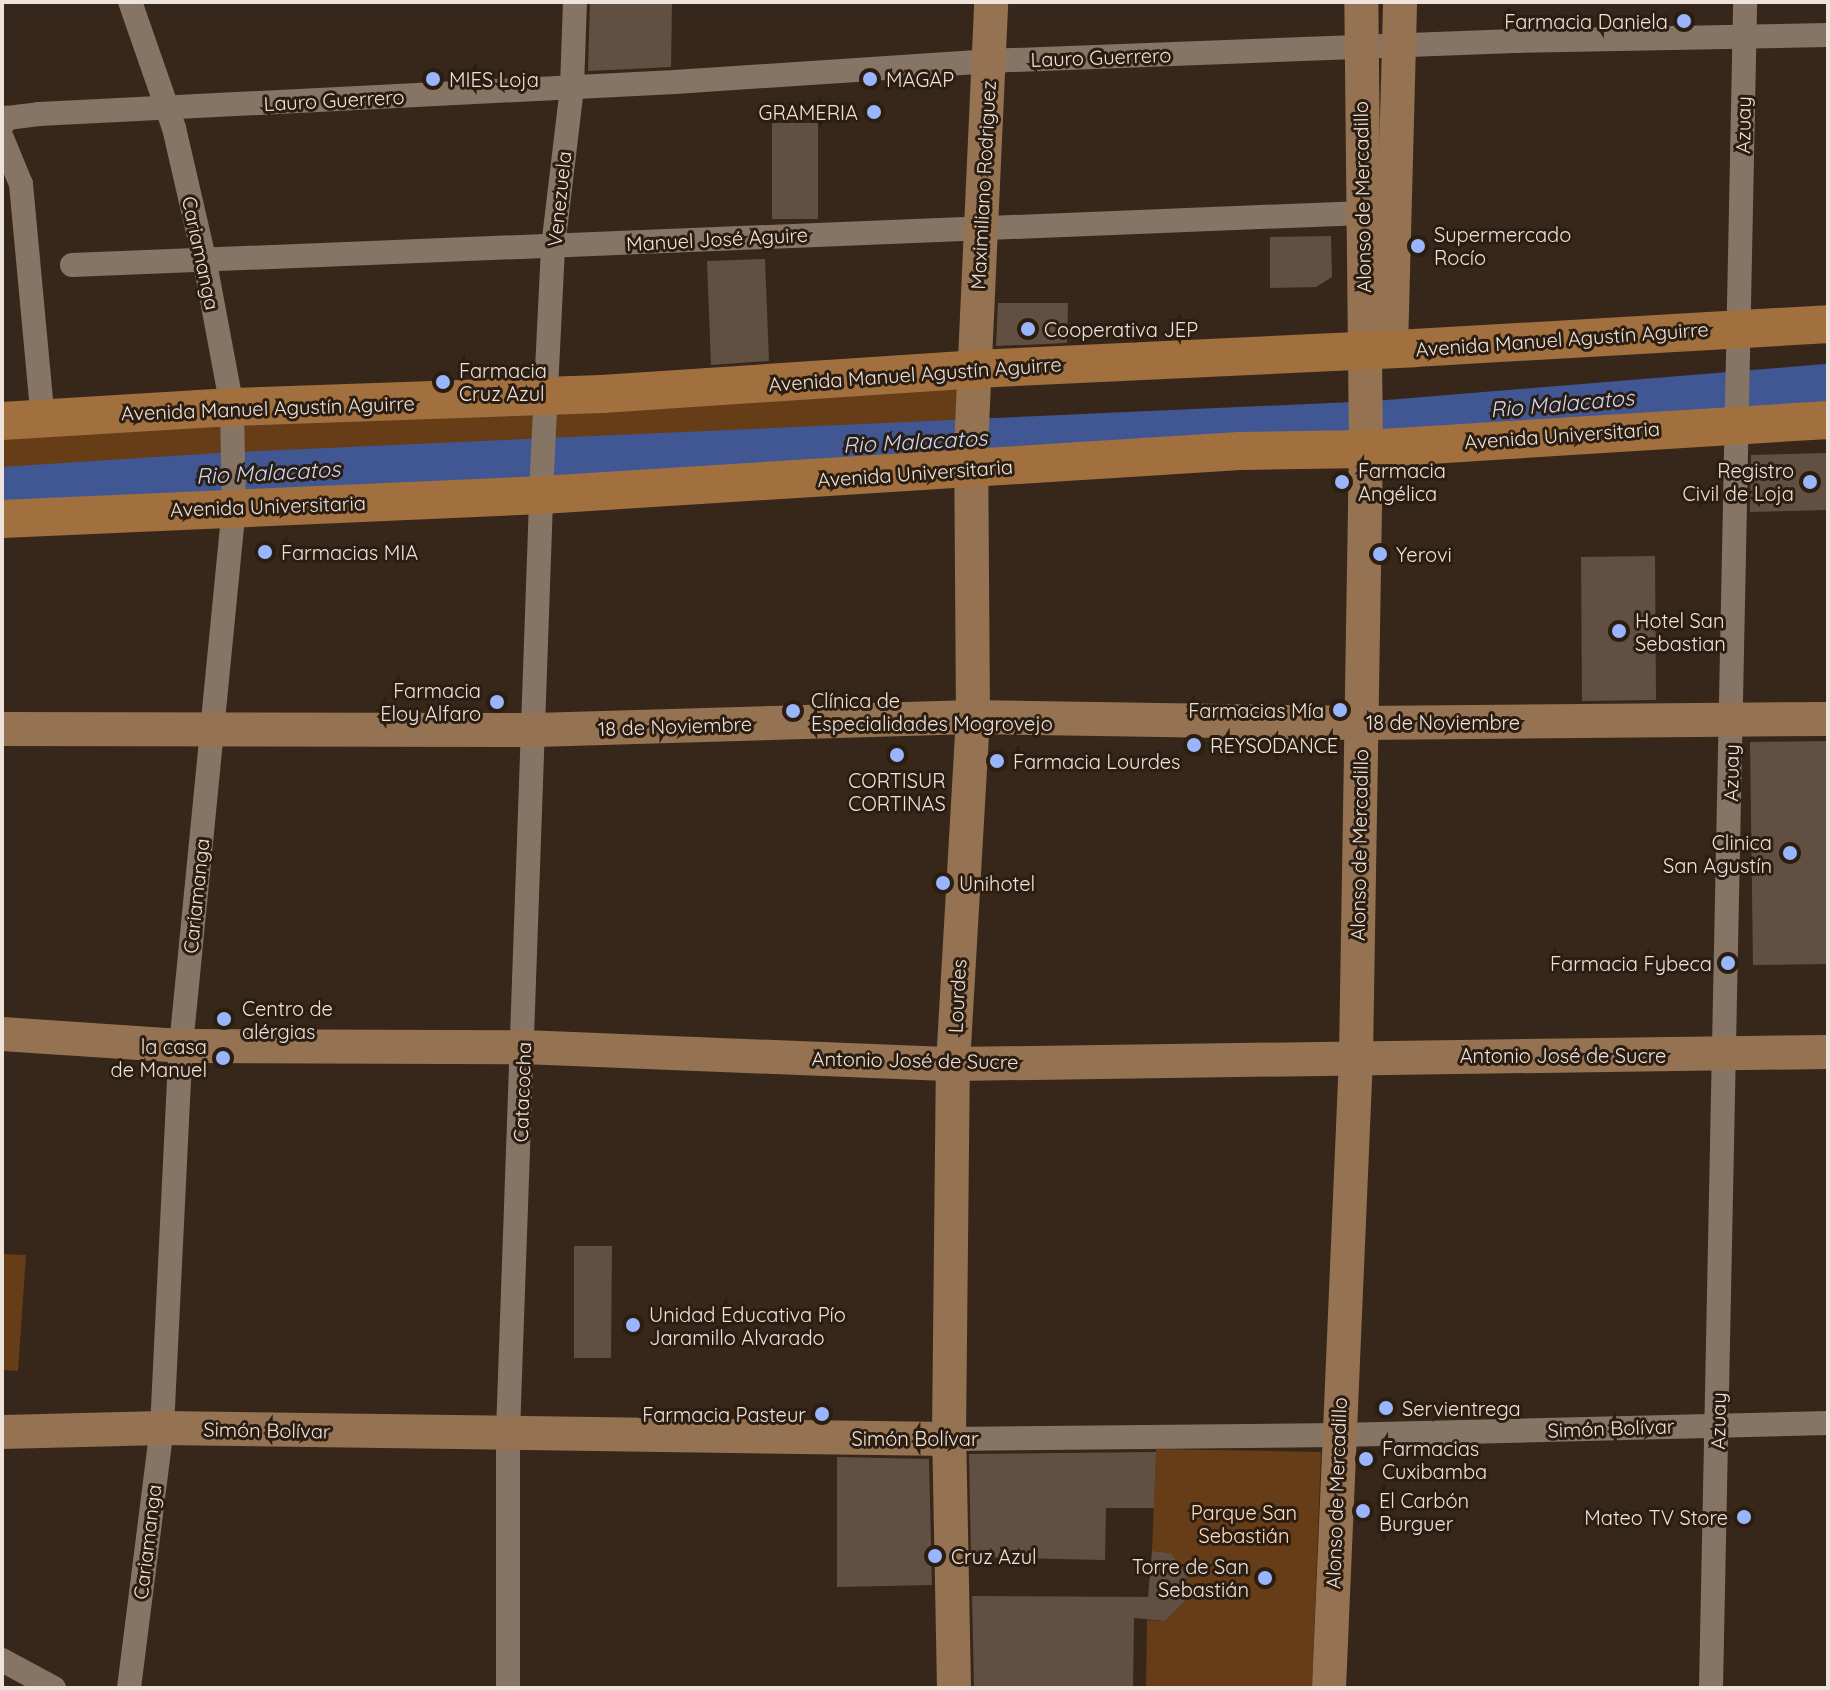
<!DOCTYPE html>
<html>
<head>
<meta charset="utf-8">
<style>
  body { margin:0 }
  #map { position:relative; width:1830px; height:1690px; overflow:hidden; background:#36271a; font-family:Quicksand,sans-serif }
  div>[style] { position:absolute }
  .green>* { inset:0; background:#663d16 }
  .river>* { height:38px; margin:-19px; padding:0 19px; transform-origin:19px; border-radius:19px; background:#415794 }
  .building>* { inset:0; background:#615042 }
  .street>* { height:24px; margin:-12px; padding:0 12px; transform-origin:12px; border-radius:12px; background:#867465 }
  .secondary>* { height:34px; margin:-17px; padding:0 17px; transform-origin:17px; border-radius:17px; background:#947252 }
  .primary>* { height:38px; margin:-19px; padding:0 19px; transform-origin:19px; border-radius:19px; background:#a2703f }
  .dots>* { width:22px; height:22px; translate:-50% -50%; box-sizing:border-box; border:4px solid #2c1d11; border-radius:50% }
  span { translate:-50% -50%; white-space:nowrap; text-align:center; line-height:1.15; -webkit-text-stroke:6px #2c1d11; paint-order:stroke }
  .poi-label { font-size:20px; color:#eee3db }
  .right { translate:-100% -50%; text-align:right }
  .left { translate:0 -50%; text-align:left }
  .street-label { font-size:20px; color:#eee3db }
  .park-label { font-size:20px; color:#fedcc0 }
  .water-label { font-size:22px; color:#c9d8fc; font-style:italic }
  .frame { position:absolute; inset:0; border:4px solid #eee3db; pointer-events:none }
</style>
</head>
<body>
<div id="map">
  <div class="green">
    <i style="clip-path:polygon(975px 369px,972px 470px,2px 519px,2px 421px)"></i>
    <i style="clip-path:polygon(2px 1254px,26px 1255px,18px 1371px,2px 1370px)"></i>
    <i style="clip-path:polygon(1156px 1449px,1321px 1452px,1312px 1688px,1146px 1688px,1147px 1620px,1165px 1621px,1185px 1601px,1187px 1575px,1171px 1553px,1152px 1551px)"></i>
  </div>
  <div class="river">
    <i style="left:2px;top:486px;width:214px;rotate:-3.7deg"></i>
    <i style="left:216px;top:472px;width:1161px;rotate:-2.57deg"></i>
    <i style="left:1376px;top:420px;width:454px;rotate:-4.7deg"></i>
  </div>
  <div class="building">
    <i style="clip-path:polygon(590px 2px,672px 2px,671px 67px,588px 71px)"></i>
    <i style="clip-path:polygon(772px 123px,818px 123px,818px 219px,772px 219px)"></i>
    <i style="clip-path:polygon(1331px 236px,1332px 277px,1316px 287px,1270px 288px,1270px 237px)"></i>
    <i style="clip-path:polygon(765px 259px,769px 361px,711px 365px,707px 261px)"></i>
    <i style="clip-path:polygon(998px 303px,1068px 303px,1067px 343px,996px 346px)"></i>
    <i style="clip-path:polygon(1828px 453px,1828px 510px,1750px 512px,1751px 455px)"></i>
    <i style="clip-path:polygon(1655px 556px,1656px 700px,1582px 701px,1581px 557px)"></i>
    <i style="clip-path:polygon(1828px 741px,1828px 964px,1753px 965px,1750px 742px)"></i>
    <i style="clip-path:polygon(574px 1246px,612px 1246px,611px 1358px,574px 1358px)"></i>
    <i style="clip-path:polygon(1156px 1452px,1154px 1508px,1106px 1508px,1105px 1560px,971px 1557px,969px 1454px)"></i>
    <i style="clip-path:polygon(837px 1457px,929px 1459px,932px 1585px,837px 1587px)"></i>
    <i style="clip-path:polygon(1152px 1551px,1171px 1553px,1187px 1575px,1185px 1601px,1165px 1621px,1134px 1618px,1133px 1688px,974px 1688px,972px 1596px,1148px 1597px)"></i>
  </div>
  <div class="street">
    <i style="left:2px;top:125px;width:9px;rotate:-54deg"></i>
    <i style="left:7px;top:118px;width:32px;rotate:-7deg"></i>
    <i style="left:39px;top:114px;width:637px;rotate:-2.88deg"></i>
    <i style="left:675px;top:82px;width:314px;rotate:-3.8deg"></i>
    <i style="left:988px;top:61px;width:527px;rotate:-2.17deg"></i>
    <i style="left:1515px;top:41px;width:313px;rotate:-1.1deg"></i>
    <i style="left:2px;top:138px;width:50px;rotate:67.6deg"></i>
    <i style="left:21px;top:184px;width:236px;rotate:84.7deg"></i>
    <i style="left:72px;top:265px;width:1292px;rotate:-2.31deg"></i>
    <i style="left:950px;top:1439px;width:388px;rotate:-0.6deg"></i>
    <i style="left:1338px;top:1435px;width:490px;rotate:-1.4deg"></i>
    <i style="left:2px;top:1660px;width:59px;rotate:28.3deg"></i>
    <i style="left:129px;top:1688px;width:262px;rotate:-82.8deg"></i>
    <i style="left:162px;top:1428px;width:382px;rotate:-87.2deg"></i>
    <i style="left:181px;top:1046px;width:543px;rotate:-84.39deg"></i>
    <i style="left:234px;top:506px;width:99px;rotate:-91.2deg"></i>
    <i style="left:232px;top:407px;width:152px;rotate:-100.6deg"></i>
    <i style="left:204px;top:258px;width:133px;rotate:-103deg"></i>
    <i style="left:174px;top:128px;width:133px;rotate:-109.2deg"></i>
    <i style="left:508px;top:1688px;width:256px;rotate:-90deg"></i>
    <i style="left:508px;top:1432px;width:961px;rotate:-87.97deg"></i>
    <i style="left:542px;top:472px;width:225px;rotate:-87.2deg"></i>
    <i style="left:553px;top:247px;width:161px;rotate:-83.2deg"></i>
    <i style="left:572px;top:87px;width:85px;rotate:-88deg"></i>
    <i style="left:1711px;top:1688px;width:1686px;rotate:-88.84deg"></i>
  </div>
  <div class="secondary">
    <i style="left:1391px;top:349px;width:347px;rotate:-88.5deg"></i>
    <i style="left:2px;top:729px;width:533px;rotate:0.11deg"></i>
    <i style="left:535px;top:730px;width:438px;rotate:-1.7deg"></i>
    <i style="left:973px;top:717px;width:388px;rotate:0.9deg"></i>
    <i style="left:1361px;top:723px;width:467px;rotate:-0.5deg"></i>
    <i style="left:2px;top:1034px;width:179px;rotate:3.8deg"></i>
    <i style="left:181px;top:1046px;width:342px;rotate:0.2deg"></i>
    <i style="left:523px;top:1047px;width:430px;rotate:2.3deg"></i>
    <i style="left:953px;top:1064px;width:875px;rotate:-0.79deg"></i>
    <i style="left:2px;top:1432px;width:160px;rotate:-1.4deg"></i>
    <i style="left:162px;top:1428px;width:788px;rotate:0.8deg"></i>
    <i style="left:954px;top:1688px;width:253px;rotate:-91.1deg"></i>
    <i style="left:949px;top:1435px;width:371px;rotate:-89.4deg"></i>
    <i style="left:953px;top:1064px;width:348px;rotate:-86.7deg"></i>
    <i style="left:973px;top:717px;width:269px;rotate:-90.4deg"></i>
    <i style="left:971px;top:448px;width:446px;rotate:-87.4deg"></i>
    <i style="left:1329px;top:1688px;width:633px;rotate:-87.55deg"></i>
    <i style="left:1356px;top:1056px;width:607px;rotate:-89.06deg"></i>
    <i style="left:1366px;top:449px;width:447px;rotate:-90.6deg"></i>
  </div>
  <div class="primary">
    <i style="left:2px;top:421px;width:230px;rotate:-3.5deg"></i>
    <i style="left:232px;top:407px;width:370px;rotate:-2deg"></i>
    <i style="left:602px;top:394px;width:374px;rotate:-3.8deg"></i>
    <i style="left:975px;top:369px;width:440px;rotate:-2.7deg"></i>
    <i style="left:1414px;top:348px;width:415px;rotate:-3.3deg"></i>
    <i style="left:2px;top:519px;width:541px;rotate:-2.54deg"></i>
    <i style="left:542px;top:495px;width:699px;rotate:-3.61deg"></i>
    <i style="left:1240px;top:451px;width:126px;rotate:-0.9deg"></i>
    <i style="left:1366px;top:449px;width:463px;rotate:-3.6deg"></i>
  </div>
  <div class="dots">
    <i style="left:1684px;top:21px;background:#98b5fd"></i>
    <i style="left:433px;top:79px;background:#98b5fd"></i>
    <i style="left:870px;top:79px;background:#98b5fd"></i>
    <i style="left:874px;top:112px;background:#98b5fd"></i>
    <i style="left:1418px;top:246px;background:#98b5fd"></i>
    <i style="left:1028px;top:329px;background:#98b5fd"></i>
    <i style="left:443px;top:382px;background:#98b5fd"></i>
    <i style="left:1342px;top:482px;background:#98b5fd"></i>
    <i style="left:1810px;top:482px;background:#98b5fd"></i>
    <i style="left:265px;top:552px;background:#98b5fd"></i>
    <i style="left:1380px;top:554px;background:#98b5fd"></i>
    <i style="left:1619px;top:631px;background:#98b5fd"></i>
    <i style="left:497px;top:702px;background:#98b5fd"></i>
    <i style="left:1340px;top:710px;background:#98b5fd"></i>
    <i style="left:793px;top:711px;background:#98b5fd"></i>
    <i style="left:1194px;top:745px;background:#98b5fd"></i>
    <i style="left:897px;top:755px;background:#98b5fd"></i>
    <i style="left:997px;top:761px;background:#98b5fd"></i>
    <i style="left:1790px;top:853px;background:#98b5fd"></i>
    <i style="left:943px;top:883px;background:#98b5fd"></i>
    <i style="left:1728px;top:963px;background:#98b5fd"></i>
    <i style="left:224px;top:1019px;background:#98b5fd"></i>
    <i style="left:223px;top:1058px;background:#98b5fd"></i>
    <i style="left:633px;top:1325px;background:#98b5fd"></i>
    <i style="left:1386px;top:1408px;background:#98b5fd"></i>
    <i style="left:822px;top:1414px;background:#98b5fd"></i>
    <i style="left:1366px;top:1459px;background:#98b5fd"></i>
    <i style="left:1363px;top:1511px;background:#98b5fd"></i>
    <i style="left:1744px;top:1517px;background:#98b5fd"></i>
    <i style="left:935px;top:1556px;background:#98b5fd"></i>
    <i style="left:1265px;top:1578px;background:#98b5fd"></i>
  </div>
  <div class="poi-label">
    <span class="right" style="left:1668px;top:21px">Farmacia Daniela</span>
    <span class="left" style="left:449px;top:79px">MIES Loja</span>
    <span class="left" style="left:886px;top:79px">MAGAP</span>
    <span class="right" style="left:858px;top:112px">GRAMERIA</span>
    <span class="left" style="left:1434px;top:246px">Supermercado<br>Rocío</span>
    <span class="left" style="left:1044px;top:329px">Cooperativa JEP</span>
    <span class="left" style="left:459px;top:382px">Farmacia<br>Cruz Azul</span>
    <span class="left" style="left:1358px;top:482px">Farmacia<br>Angélica</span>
    <span class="right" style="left:1794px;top:482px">Registro<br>Civil de Loja</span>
    <span class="left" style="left:281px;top:552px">Farmacias MIA</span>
    <span class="left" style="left:1396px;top:554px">Yerovi</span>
    <span class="left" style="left:1635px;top:632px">Hotel San<br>Sebastian</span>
    <span class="right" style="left:481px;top:702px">Farmacia<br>Eloy Alfaro</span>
    <span class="left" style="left:811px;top:712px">Clínica de<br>Especialidades Mogrovejo</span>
    <span class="right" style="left:1324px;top:710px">Farmacias Mía</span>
    <span class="left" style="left:1210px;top:745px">REYSODANCE</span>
    <span class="left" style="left:1013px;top:761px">Farmacia Lourdes</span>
    <span style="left:897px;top:792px">CORTISUR<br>CORTINAS</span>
    <span class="right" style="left:1772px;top:854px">Clinica<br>San Agustín</span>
    <span class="left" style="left:959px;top:883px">Unihotel</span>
    <span class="right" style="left:1712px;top:963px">Farmacia Fybeca</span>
    <span class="left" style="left:242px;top:1020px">Centro de<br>alérgias</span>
    <span class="right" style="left:207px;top:1058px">la casa<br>de Manuel</span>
    <span class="left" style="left:649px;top:1326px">Unidad Educativa Pío<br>Jaramillo Alvarado</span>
    <span class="left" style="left:1402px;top:1408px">Servientrega</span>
    <span class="right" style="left:806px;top:1414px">Farmacia Pasteur</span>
    <span class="left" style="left:1382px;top:1460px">Farmacias<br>Cuxibamba</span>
    <span class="left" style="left:1379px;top:1512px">El Carbón<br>Burguer</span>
    <span class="right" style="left:1728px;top:1517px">Mateo TV Store</span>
    <span class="left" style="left:951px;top:1556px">Cruz Azul</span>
    <span class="right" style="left:1249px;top:1578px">Torre de San<br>Sebastián</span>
  </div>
  <div class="street-label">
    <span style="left:1101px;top:57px;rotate:-2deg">Lauro Guerrero</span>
    <span style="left:334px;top:100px;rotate:-3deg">Lauro Guerrero</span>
    <span style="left:1743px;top:125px;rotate:-89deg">Azuay</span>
    <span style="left:983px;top:185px;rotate:-87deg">Maximiliano Rodriguez</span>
    <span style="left:1362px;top:197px;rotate:-91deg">Alonso de Mercadillo</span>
    <span style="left:559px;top:199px;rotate:-84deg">Venezuela</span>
    <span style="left:717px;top:239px;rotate:-3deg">Manuel José Aguire</span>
    <span style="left:201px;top:253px;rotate:78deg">Cariamanga</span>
    <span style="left:1562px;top:339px;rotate:-4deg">Avenida Manuel Agustín Aguirre</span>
    <span style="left:915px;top:374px;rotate:-4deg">Avenida Manuel Agustín Aguirre</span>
    <span style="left:268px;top:408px;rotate:-2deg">Avenida Manuel Agustín Aguirre</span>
    <span style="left:1562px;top:435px;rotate:-4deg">Avenida Universitaria</span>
    <span style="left:915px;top:473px;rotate:-4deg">Avenida Universitaria</span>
    <span style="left:268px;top:506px;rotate:-2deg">Avenida Universitaria</span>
    <span style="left:1443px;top:722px">18 de Noviembre</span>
    <span style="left:675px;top:726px;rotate:-2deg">18 de Noviembre</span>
    <span style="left:1731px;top:773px;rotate:-89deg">Azuay</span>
    <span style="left:1359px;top:845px;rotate:-89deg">Alonso de Mercadillo</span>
    <span style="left:196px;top:896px;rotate:-84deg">Cariamanga</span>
    <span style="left:957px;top:996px;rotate:-87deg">Lourdes</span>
    <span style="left:1563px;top:1055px">Antonio José de Sucre</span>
    <span style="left:915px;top:1060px;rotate:1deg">Antonio José de Sucre</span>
    <span style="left:522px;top:1092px;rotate:-88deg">Catacocha</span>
    <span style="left:1718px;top:1421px;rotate:-89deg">Azuay</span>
    <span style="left:1611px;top:1428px;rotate:-2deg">Simón Bolívar</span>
    <span style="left:267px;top:1430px;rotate:1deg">Simón Bolívar</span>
    <span style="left:915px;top:1438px">Simón Bolívar</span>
    <span style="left:1336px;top:1493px;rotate:-88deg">Alonso de Mercadillo</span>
    <span style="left:147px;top:1542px;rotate:-83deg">Cariamanga</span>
  </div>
  <div class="park-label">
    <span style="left:1244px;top:1524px">Parque San<br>Sebastián</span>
  </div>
  <div class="water-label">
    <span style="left:1562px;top:404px;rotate:-5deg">Rio Malacatos</span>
    <span style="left:915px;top:442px;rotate:-3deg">Rio Malacatos</span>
    <span style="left:268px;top:473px;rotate:-3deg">Rio Malacatos</span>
  </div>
  <div class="frame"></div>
</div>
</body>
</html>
